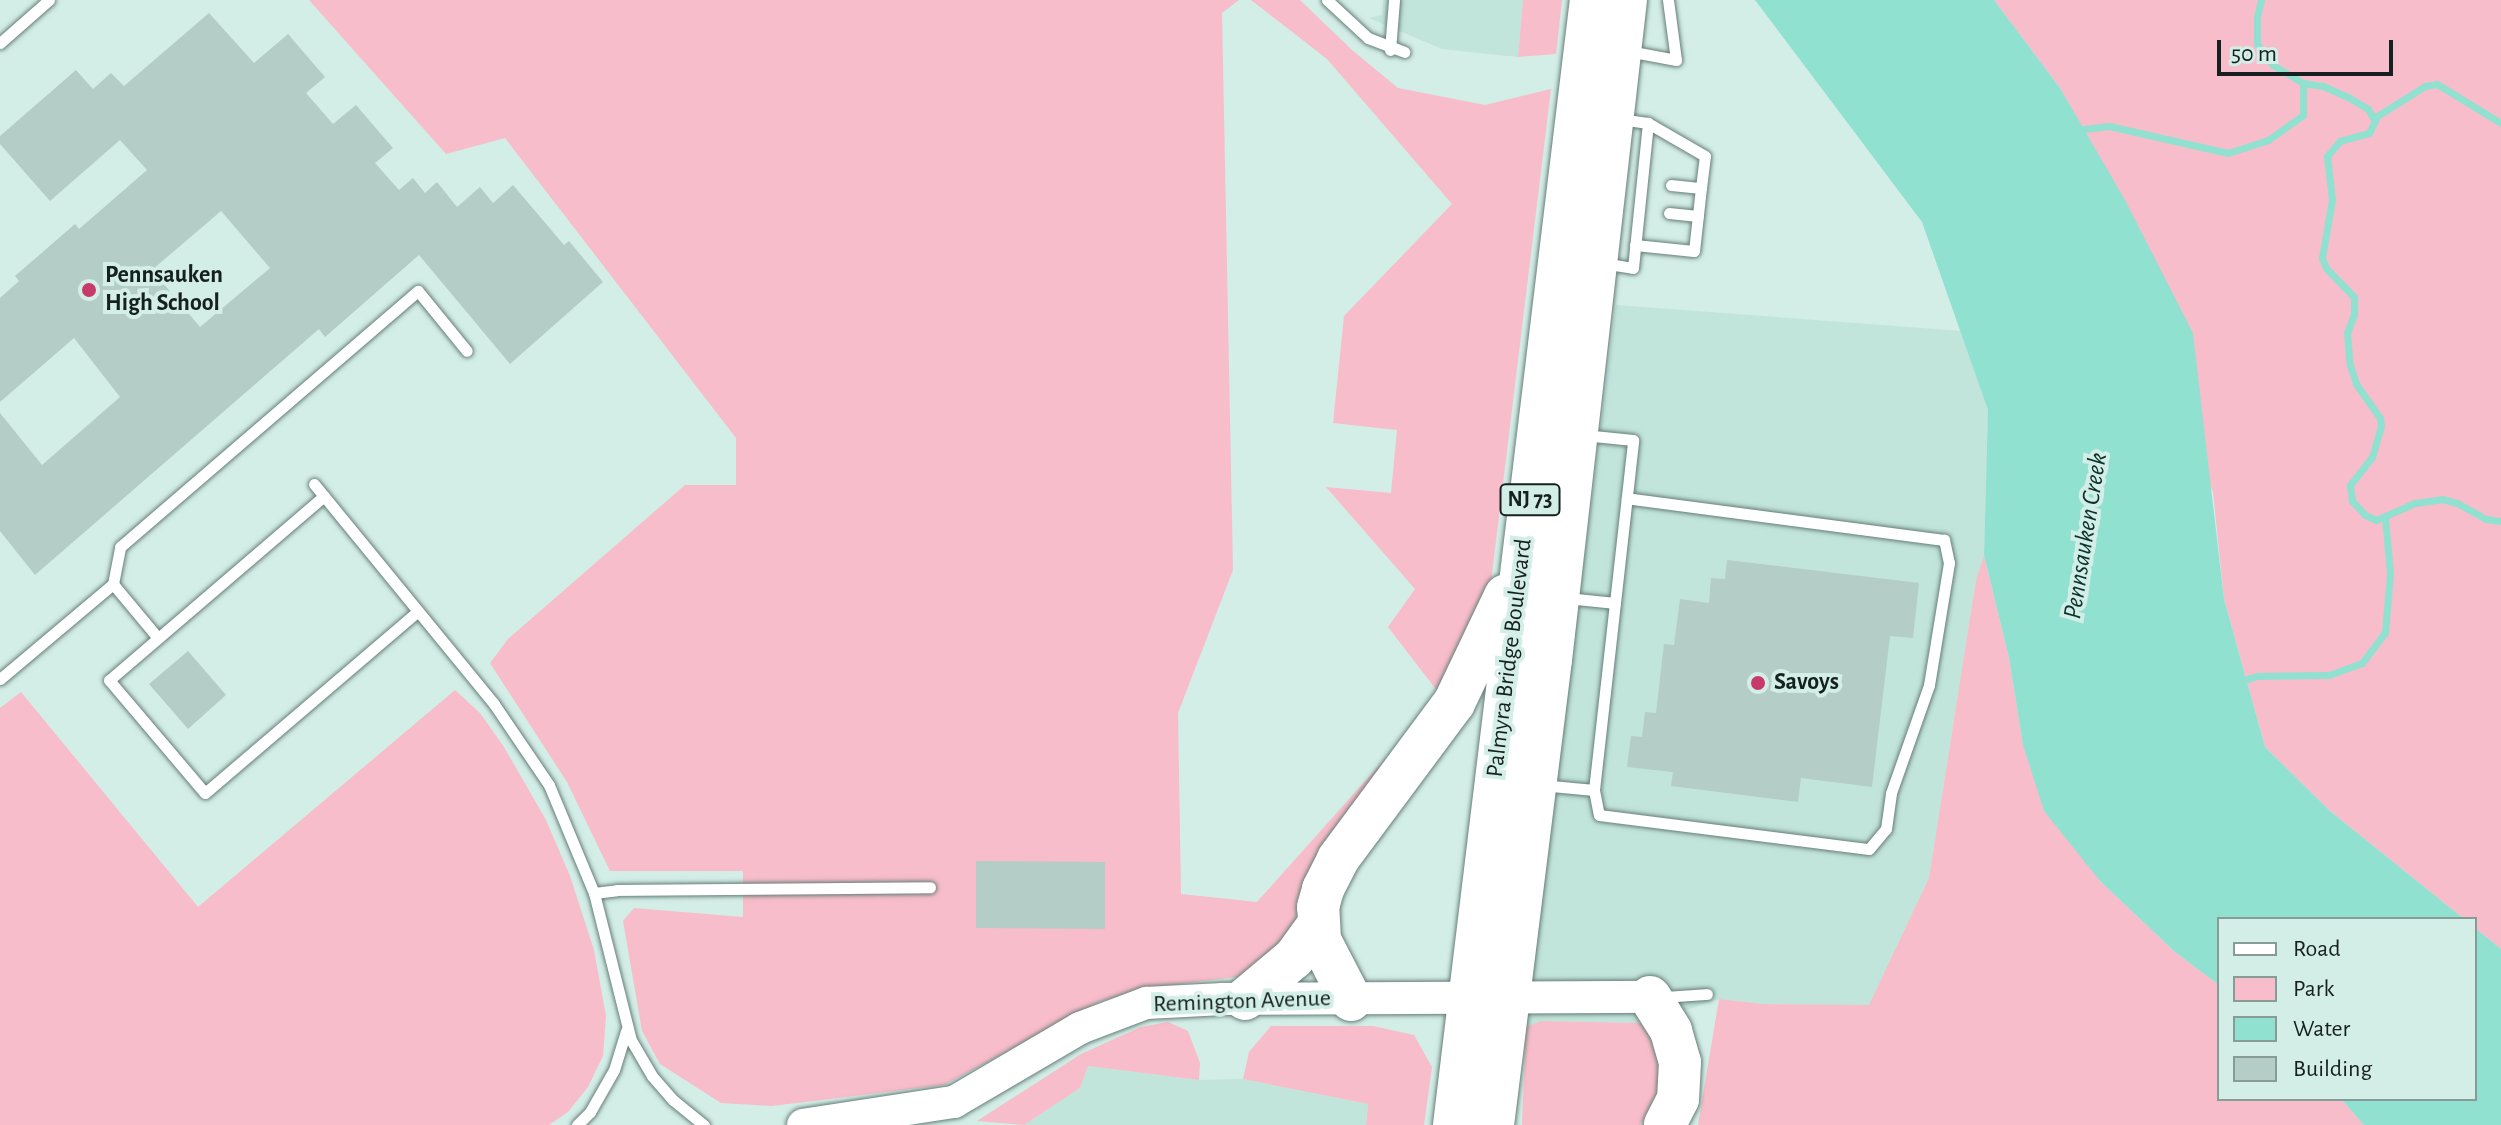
<!DOCTYPE html>
<html>
<head>
<meta charset="utf-8">
<style>
  body { margin:0 }
  #map { position:relative; width:2501px; height:1125px; overflow:hidden; background:#d3ede7; font-family:"Alegreya Sans",sans-serif }
  div>[style] { position:absolute }
  .built>* { inset:0; background:#c1e4db }
  .green>* { inset:0; background:#f8bdca }
  .water>* { inset:0; background:#90e1d0 }
  .stream>* { height:7px; margin:-3.5px; padding:0 3.5px; transform-origin:3.5px; border-radius:3.5px; background:#90e1d0 }
  .building>* { inset:0; background:#b4cdc7 }
  .roads { filter:drop-shadow(0 0 2px #667e78) drop-shadow(0 0 2px #667e78) }
  .lane>* { height:11px; margin:-5.5px; padding:0 5.5px; transform-origin:5.5px; border-radius:5.5px; background:#fff }
  .secondary>* { height:32px; margin:-16px; padding:0 16px; transform-origin:16px; border-radius:16px; background:#fff }
  .highway>* { height:42px; margin:-21px; padding:0 21px; transform-origin:21px; border-radius:21px; background:#fff }
  .dots>* { width:22px; height:22px; translate:-50% -50%; box-sizing:border-box; border:4px solid #d3ede7; border-radius:50% }
  span { translate:-50% -50%; white-space:nowrap; text-align:center; line-height:1.15; -webkit-text-stroke:8px #d3ede7; paint-order:stroke }
  .shield-label span { padding:2px 6px; background:#d3ede7; border:2px solid; border-radius:6px; -webkit-text-stroke-width:0 }
  .shield-label { font-size:22px; color:#16201e; font-weight:700 }
  .poi-label { font-size:24px; color:#16201e; font-weight:700 }
  .left { translate:0 -50%; text-align:left }
  .street-label { font-size:24px; color:#16201e }
  .water-label { font-size:26px; color:#0b332c; font-style:italic }
  .legend { position:absolute; left:2217px; top:917px; width:260px; height:184px; box-sizing:border-box; background:#d3ede7; border:2px solid #879b97; margin:0; padding:10px 14px; list-style:none; font-size:24px; color:#16201e }
  .legend li { display:flex; align-items:center; gap:16px; height:40px }
  .legend b { width:40px; border:2px solid #879b97 }
  .scale { position:absolute; left:2217px; top:40px; width:176px; height:36px; box-sizing:border-box; border:4px solid #16201e; border-top:0; padding-left:10px; font-size:24px; line-height:28px; white-space:nowrap; color:#16201e; -webkit-text-stroke:6px #d3ede7; paint-order:stroke }
</style>
</head>
<body>
<div id="map">
  <div class="built">
    <i style="clip-path:polygon(1383px 0,1523px 0,1518px 57px,1442px 49px,1369px 18px,1382px 15px)"></i>
    <i style="clip-path:polygon(1616px 305px,1961px 331px,1988px 410px,1984px 555px,1976px 580px,1929px 878px,1869px 1006px,1763px 1004px,1719px 999px,1646px 1023px,1541px 1021px,1526px 1027px)"></i>
    <i style="clip-path:polygon(1088px 1066px,1199px 1080px,1243px 1079px,1368px 1104px,1366px 1125px,1024px 1125px,1080px 1088px)"></i>
  </div>
  <div class="green">
    <i style="clip-path:polygon(309px 0,1239px 0,1222px 13px,1233px 570px,1178px 713px,1181px 894px,1257px 902px,1392px 751px,1399px 755px,1300px 926px,1244px 976px,1147px 988px,1101px 1001px,944px 1085px,772px 1106px,721px 1103px,660px 1064px,642px 1031px,623px 921px,634px 908px,743px 917px,743px 871px,610px 871px,567px 782px,490px 663px,508px 639px,685px 485px,736px 485px,736px 438px,505px 138px,446px 154px)"></i>
    <i style="clip-path:polygon(1251px 0,1300px 0,1352px 50px,1398px 88px,1485px 105px,1551px 89px,1491px 582px,1438px 692px,1388px 627px,1415px 589px,1326px 487px,1391px 493px,1397px 430px,1333px 423px,1344px 316px,1452px 204px,1327px 59px)"></i>
    <i style="clip-path:polygon(1523px 0,1562px 0,1556px 54px,1518px 57px)"></i>
    <i style="clip-path:polygon(1994px 0,2501px 0,2501px 949px,2475px 928px,2475px 919px,2464px 919px,2330px 811px,2265px 747px,2224px 599px,2213px 492px,2060px 88px)"></i>
    <i style="clip-path:polygon(1984px 555px,2009px 658px,2023px 745px,2100px 881px,2175px 952px,2219px 985px,2219px 1099px,2341px 1099px,2364px 1125px,1698px 1125px,1719px 999px,1763px 1004px,1869px 1005px,1929px 878px,1976px 580px)"></i>
    <i style="clip-path:polygon(455px 690px,480px 713px,504px 747px,546px 820px,570px 876px,594px 950px,606px 1016px,603px 1056px,588px 1087px,568px 1112px,549px 1125px,0 1125px,0 708px,21px 692px,198px 907px)"></i>
    <i style="clip-path:polygon(1541px 1021px,1646px 1023px,1663px 1056px,1659px 1100px,1640px 1125px,1522px 1125px,1526px 1027px)"></i>
    <i style="clip-path:polygon(1168px 1022px,1188px 1031px,1200px 1063px,1199px 1080px,1088px 1066px,1080px 1088px,1024px 1125px,977px 1121px,1081px 1054px,1141px 1027px)"></i>
    <i style="clip-path:polygon(1271px 1026px,1373px 1026px,1414px 1035px,1432px 1067px,1424px 1125px,1366px 1125px,1368px 1104px,1243px 1079px,1249px 1052px)"></i>
  </div>
  <div class="water">
    <i style="clip-path:polygon(1755px 0,1994px 0,2060px 88px,2125px 200px,2193px 333px,2224px 599px,2265px 747px,2330px 811px,2464px 919px,2219px 919px,2219px 985px,2175px 952px,2100px 881px,2044px 811px,2023px 745px,2009px 658px,1984px 555px,1988px 410px,1922px 222px)"></i>
    <i style="clip-path:polygon(2475px 928px,2501px 949px,2501px 1125px,2364px 1125px,2341px 1099px,2475px 1099px)"></i>
  </div>
  <div class="stream">
    <i style="left:2261px;top:0;width:17px;rotate:103deg"></i>
    <i style="left:2257px;top:17px;width:27px;rotate:90deg"></i>
    <i style="left:2257px;top:44px;width:26px;rotate:53deg"></i>
    <i style="left:2273px;top:65px;width:35px;rotate:31deg"></i>
    <i style="left:2303px;top:83px;width:20px;rotate:9deg"></i>
    <i style="left:2323px;top:86px;width:27px;rotate:24deg"></i>
    <i style="left:2348px;top:97px;width:23px;rotate:31deg"></i>
    <i style="left:2368px;top:109px;width:14px;rotate:60deg"></i>
    <i style="left:2375px;top:121px;width:13px;rotate:117deg"></i>
    <i style="left:2369px;top:133px;width:30px;rotate:165deg"></i>
    <i style="left:2340px;top:141px;width:20px;rotate:131deg"></i>
    <i style="left:2327px;top:156px;width:44px;rotate:83.5deg"></i>
    <i style="left:2332px;top:200px;width:59px;rotate:99.8deg"></i>
    <i style="left:2322px;top:258px;width:11px;rotate:68deg"></i>
    <i style="left:2326px;top:268px;width:40px;rotate:46deg"></i>
    <i style="left:2354px;top:297px;width:17px;rotate:90deg"></i>
    <i style="left:2354px;top:314px;width:20px;rotate:110deg"></i>
    <i style="left:2347px;top:333px;width:32px;rotate:85deg"></i>
    <i style="left:2350px;top:365px;width:20px;rotate:72deg"></i>
    <i style="left:2356px;top:384px;width:42px;rotate:54.8deg"></i>
    <i style="left:2380px;top:418px;width:8px;rotate:83deg"></i>
    <i style="left:2381px;top:426px;width:32px;rotate:106deg"></i>
    <i style="left:2372px;top:457px;width:36px;rotate:128deg"></i>
    <i style="left:2350px;top:485px;width:16px;rotate:83deg"></i>
    <i style="left:2352px;top:501px;width:19px;rotate:47deg"></i>
    <i style="left:2365px;top:515px;width:12px;rotate:24deg"></i>
    <i style="left:2376px;top:520px;width:43px;rotate:-23.6deg"></i>
    <i style="left:2415px;top:503px;width:27px;rotate:-8deg"></i>
    <i style="left:2442px;top:499px;width:16px;rotate:15deg"></i>
    <i style="left:2457px;top:503px;width:33px;rotate:29deg"></i>
    <i style="left:2486px;top:519px;width:15px;rotate:8deg"></i>
    <i style="left:2374px;top:118px;width:60px;rotate:-32.1deg"></i>
    <i style="left:2425px;top:86px;width:12px;rotate:-9deg"></i>
    <i style="left:2437px;top:84px;width:75px;rotate:31.4deg"></i>
    <i style="left:2076px;top:130px;width:33px;rotate:-7deg"></i>
    <i style="left:2109px;top:126px;width:122px;rotate:12.8deg"></i>
    <i style="left:2228px;top:153px;width:42px;rotate:-18deg"></i>
    <i style="left:2268px;top:140px;width:43px;rotate:-35.5deg"></i>
    <i style="left:2303px;top:115px;width:32px;rotate:-90deg"></i>
    <i style="left:2238px;top:682px;width:20px;rotate:-18deg"></i>
    <i style="left:2257px;top:676px;width:72px;rotate:-0.8deg"></i>
    <i style="left:2329px;top:675px;width:35px;rotate:-20deg"></i>
    <i style="left:2362px;top:663px;width:38px;rotate:-53deg"></i>
    <i style="left:2385px;top:633px;width:60px;rotate:-85.2deg"></i>
    <i style="left:2390px;top:573px;width:55px;rotate:-95.2deg"></i>
  </div>
  <div class="building">
    <i style="clip-path:polygon(evenodd,209px 13px,254px 63px,288px 34px,325px 77px,306px 93px,333px 124px,356px 105px,393px 148px,375px 163px,399px 190px,413px 178px,425px 193px,437px 182px,457px 207px,480px 187px,493px 203px,513px 185px,564px 245px,569px 241px,603px 282px,510px 364px,419px 255px,325px 337px,319px 329px,35px 575px,0 531px,0 413px,42px 465px,120px 397px,74px 338px,0 402px,0 298px,19px 281px,15px 276px,75px 224px,79px 229px,147px 170px,120px 140px,50px 201px,0 144px,0 136px,76px 70px,93px 89px,111px 73px,124px 86px,209px 13px,221px 211px,270px 268px,200px 327px,152px 270px,221px 211px)"></i>
    <i style="clip-path:polygon(1727px 560px,1919px 583px,1913px 638px,1890px 636px,1872px 787px,1801px 778px,1798px 802px,1671px 786px,1673px 772px,1627px 767px,1631px 736px,1642px 737px,1645px 712px,1656px 713px,1664px 644px,1674px 645px,1680px 599px,1709px 603px,1711px 578px,1725px 579px)"></i>
    <i style="clip-path:polygon(188px 651px,226px 695px,188px 729px,149px 684px)"></i>
    <i style="clip-path:polygon(976px 861px,1105px 862px,1105px 929px,976px 928px)"></i>
  </div>
  <div class="roads">
    <div class="lane">
      <i style="left:1327px;top:0;width:56px;rotate:42.8deg"></i>
      <i style="left:1368px;top:38px;width:39px;rotate:21deg"></i>
      <i style="left:0;top:43px;width:65px;rotate:-41.3deg"></i>
      <i style="left:1390px;top:50px;width:50px;rotate:-85.4deg"></i>
      <i style="left:1628px;top:51px;width:49px;rotate:10.6deg"></i>
      <i style="left:1676px;top:60px;width:61px;rotate:-97.6deg"></i>
      <i style="left:1671px;top:185px;width:30px;rotate:6deg"></i>
      <i style="left:1669px;top:213px;width:29px;rotate:6deg"></i>
      <i style="left:1635px;top:245px;width:59px;rotate:5.8deg"></i>
      <i style="left:1694px;top:251px;width:63px;rotate:-83.7deg"></i>
      <i style="left:1701px;top:188px;width:32px;rotate:-83deg"></i>
      <i style="left:1705px;top:156px;width:66px;rotate:-149.9deg"></i>
      <i style="left:1602px;top:263px;width:31px;rotate:9deg"></i>
      <i style="left:1633px;top:268px;width:146px;rotate:-84.1deg"></i>
      <i style="left:1648px;top:123px;width:30px;rotate:-172deg"></i>
      <i style="left:314px;top:484px;width:284px;rotate:50.7deg"></i>
      <i style="left:494px;top:704px;width:98px;rotate:55.8deg"></i>
      <i style="left:549px;top:785px;width:117px;rotate:67.4deg"></i>
      <i style="left:594px;top:893px;width:152px;rotate:75.9deg"></i>
      <i style="left:631px;top:1040px;width:42px;rotate:59.7deg"></i>
      <i style="left:652px;top:1076px;width:32px;rotate:49deg"></i>
      <i style="left:673px;top:1100px;width:40px;rotate:39deg"></i>
      <i style="left:324px;top:496px;width:283px;rotate:139.4deg"></i>
      <i style="left:109px;top:680px;width:148px;rotate:49.7deg"></i>
      <i style="left:205px;top:793px;width:280px;rotate:-40.5deg"></i>
      <i style="left:113px;top:584px;width:38px;rotate:-79deg"></i>
      <i style="left:120px;top:547px;width:393px;rotate:-40.7deg"></i>
      <i style="left:418px;top:291px;width:77px;rotate:50.8deg"></i>
      <i style="left:1567px;top:598px;width:48px;rotate:5.9deg"></i>
      <i style="left:0;top:679px;width:148px;rotate:-40.1deg"></i>
      <i style="left:113px;top:584px;width:70px;rotate:50.2deg"></i>
      <i style="left:1541px;top:785px;width:53px;rotate:5.4deg"></i>
      <i style="left:1594px;top:790px;width:352px;rotate:-83.6deg"></i>
      <i style="left:1633px;top:440px;width:50px;rotate:-174.3deg"></i>
      <i style="left:1594px;top:790px;width:25px;rotate:79deg"></i>
      <i style="left:1599px;top:815px;width:272px;rotate:7.2deg"></i>
      <i style="left:1869px;top:849px;width:26px;rotate:-50deg"></i>
      <i style="left:1886px;top:829px;width:36px;rotate:-82deg"></i>
      <i style="left:1891px;top:793px;width:114px;rotate:-70.6deg"></i>
      <i style="left:1929px;top:685px;width:124px;rotate:-80.7deg"></i>
      <i style="left:1949px;top:563px;width:24px;rotate:-102deg"></i>
      <i style="left:1944px;top:540px;width:320px;rotate:-172.5deg"></i>
      <i style="left:594px;top:893px;width:23px;rotate:-7deg"></i>
      <i style="left:617px;top:890px;width:313px;rotate:-0.5deg"></i>
      <i style="left:1663px;top:997px;width:44px;rotate:-3.9deg"></i>
      <i style="left:577px;top:1125px;width:18px;rotate:-45deg"></i>
      <i style="left:590px;top:1112px;width:48px;rotate:-60.3deg"></i>
      <i style="left:614px;top:1070px;width:41px;rotate:-72.9deg"></i>
    </div>
    <div class="secondary">
      <i style="left:803px;top:1125px;width:153px;rotate:-8.7deg"></i>
      <i style="left:954px;top:1102px;width:146px;rotate:-30.4deg"></i>
      <i style="left:1080px;top:1028px;width:71px;rotate:-20.7deg"></i>
      <i style="left:1146px;top:1003px;width:77px;rotate:-3deg"></i>
      <i style="left:1223px;top:999px;width:427px;rotate:-0.3deg"></i>
    </div>
    <div class="highway">
      <i style="left:1650px;top:997px;width:40px;rotate:58deg"></i>
      <i style="left:1671px;top:1031px;width:32px;rotate:74deg"></i>
      <i style="left:1680px;top:1062px;width:37px;rotate:93deg"></i>
      <i style="left:1678px;top:1099px;width:29px;rotate:117deg"></i>
      <i style="left:1245px;top:999px;width:64px;rotate:-39.9deg"></i>
      <i style="left:1294px;top:958px;width:41px;rotate:-54deg"></i>
      <i style="left:1351px;top:1000px;width:68px;rotate:-117.3deg"></i>
      <i style="left:1320px;top:940px;width:33px;rotate:-93deg"></i>
      <i style="left:1318px;top:907px;width:19px;rotate:-74deg"></i>
      <i style="left:1323px;top:889px;width:34px;rotate:-63deg"></i>
      <i style="left:1338px;top:859px;width:194px;rotate:-53.4deg"></i>
      <i style="left:1454px;top:703px;width:119px;rotate:-64.5deg"></i>
      <i style="left:1454px;top:1125px;width:1133px;rotate:-83.06deg"></i>
      <i style="left:1493px;top:1125px;width:469px;rotate:-82.9deg"></i>
      <i style="left:1551px;top:660px;width:664px;rotate:-83.52deg"></i>
    </div>
  </div>
  <div class="dots">
    <i style="left:89px;top:290px;background:#c73a69"></i>
    <i style="left:1758px;top:683px;background:#c73a69"></i>
  </div>
  <div class="shield-label">
    <span style="left:1530px;top:500px">NJ 73</span>
  </div>
  <div class="poi-label">
    <span class="left" style="left:105px;top:290px">Pennsauken<br>High School</span>
    <span class="left" style="left:1774px;top:683px">Savoys</span>
  </div>
  <div class="street-label">
    <span style="left:1510px;top:658px;rotate:-83deg">Palmyra Bridge Boulevard</span>
    <span style="left:1242px;top:1002px;rotate:-2deg">Remington Avenue</span>
  </div>
  <div class="water-label">
    <span style="left:2086px;top:536px;rotate:-81deg">Pennsauken Creek</span>
  </div>
  <ul class="legend">
  <li><b style="height:10px;background:#fff"></b>Road</li>
  <li><b style="height:22px;background:#f8bdca"></b>Park</li>
  <li><b style="height:22px;background:#90e1d0"></b>Water</li>
  <li><b style="height:22px;background:#b4cdc7"></b>Building</li>
  </ul>
  <div class="scale">50 m</div>
</div>
</body>
</html>
